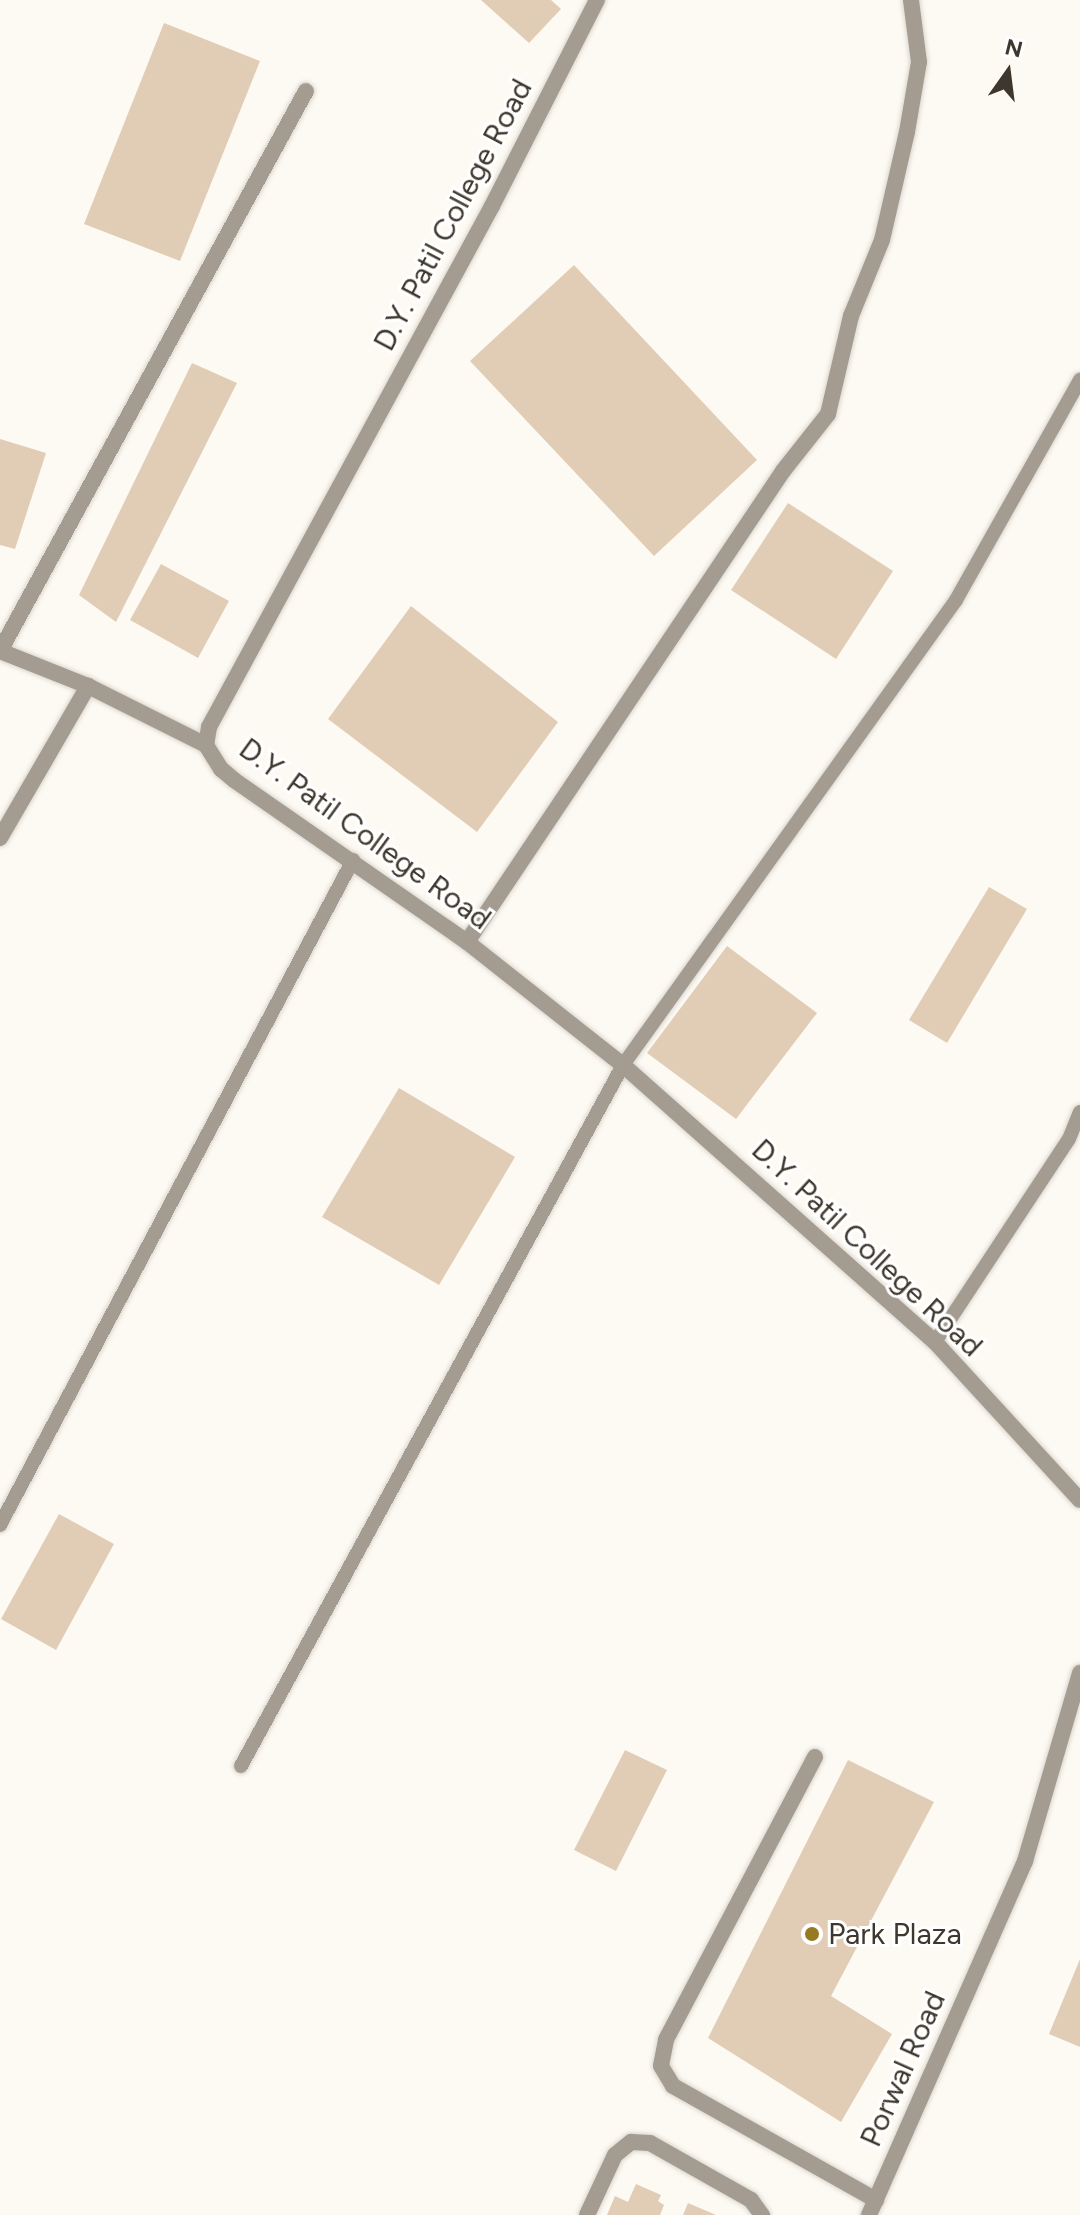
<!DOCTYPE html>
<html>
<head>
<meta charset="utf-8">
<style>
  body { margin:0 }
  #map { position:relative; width:1080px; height:2215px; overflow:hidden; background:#fdfaf4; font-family:Figtree,sans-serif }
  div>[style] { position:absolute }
  .building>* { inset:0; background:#e1cdb5 }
  .roads { filter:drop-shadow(0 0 2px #dbd7d0) drop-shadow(0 0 2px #dbd7d0) }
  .service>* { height:14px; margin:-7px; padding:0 7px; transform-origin:7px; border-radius:7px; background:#a49c91 }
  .minor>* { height:16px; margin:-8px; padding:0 8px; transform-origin:8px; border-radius:8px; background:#a49c91 }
  .tertiary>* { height:16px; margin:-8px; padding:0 8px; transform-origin:8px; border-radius:8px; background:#a49c91 }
  .dots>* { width:22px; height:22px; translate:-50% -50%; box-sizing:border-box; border:4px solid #fff; border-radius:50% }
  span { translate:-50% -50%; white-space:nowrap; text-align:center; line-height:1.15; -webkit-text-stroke:6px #fff; paint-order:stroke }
  .street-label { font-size:30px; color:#3e372d }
  .poi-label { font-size:30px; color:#3e372d }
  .left { translate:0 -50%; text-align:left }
  .north { position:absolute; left:968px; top:32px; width:80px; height:80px; -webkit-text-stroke:6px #fff; paint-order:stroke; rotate:14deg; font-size:22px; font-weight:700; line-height:32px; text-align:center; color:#3e372d }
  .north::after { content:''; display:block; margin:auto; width:28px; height:36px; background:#3e372d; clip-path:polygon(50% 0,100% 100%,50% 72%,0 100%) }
</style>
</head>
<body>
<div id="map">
  <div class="building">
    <i style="clip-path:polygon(481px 0,551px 0,561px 9px,529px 43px)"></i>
    <i style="clip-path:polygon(164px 23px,260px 61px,180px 261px,84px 224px)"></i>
    <i style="clip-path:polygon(574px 265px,757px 460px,654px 556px,470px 361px)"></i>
    <i style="clip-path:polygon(192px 363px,237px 383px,116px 622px,79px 595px)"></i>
    <i style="clip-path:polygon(0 439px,46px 453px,15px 549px,0 545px)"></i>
    <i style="clip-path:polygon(788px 503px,893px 571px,836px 659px,731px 590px)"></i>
    <i style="clip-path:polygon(161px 564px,229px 601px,198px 658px,130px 620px)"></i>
    <i style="clip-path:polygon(411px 606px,558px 722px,477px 832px,328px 719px)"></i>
    <i style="clip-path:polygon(989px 887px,1027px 909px,947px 1043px,909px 1020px)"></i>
    <i style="clip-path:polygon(727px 946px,817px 1013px,736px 1119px,647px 1053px)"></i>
    <i style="clip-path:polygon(399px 1088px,515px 1157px,439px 1285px,322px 1217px)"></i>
    <i style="clip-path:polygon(59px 1514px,114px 1544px,56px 1650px,1px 1619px)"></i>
    <i style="clip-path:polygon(625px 1750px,667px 1770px,616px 1871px,574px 1850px)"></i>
    <i style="clip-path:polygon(848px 1760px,934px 1802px,831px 1996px,892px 2034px,841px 2122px,708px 2038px)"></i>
    <i style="clip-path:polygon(1080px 1959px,1080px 2047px,1049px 2034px)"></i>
    <i style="clip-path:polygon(636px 2184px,661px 2195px,658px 2201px,664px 2205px,660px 2215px,607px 2215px,615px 2196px,628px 2202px)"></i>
    <i style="clip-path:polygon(688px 2203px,716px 2215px,683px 2215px)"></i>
  </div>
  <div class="roads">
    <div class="service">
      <i style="left:935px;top:1342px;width:243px;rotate:-56.6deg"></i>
      <i style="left:1069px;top:1139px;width:29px;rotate:-68deg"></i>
      <i style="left:0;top:1525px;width:753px;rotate:-62.04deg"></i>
      <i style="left:241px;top:1766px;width:798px;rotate:-61.41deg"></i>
      <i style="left:623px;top:1065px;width:572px;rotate:-54.39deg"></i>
      <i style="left:956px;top:600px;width:253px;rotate:-60.6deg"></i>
    </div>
    <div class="minor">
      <i style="left:0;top:651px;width:638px;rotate:-61.35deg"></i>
      <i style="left:0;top:838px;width:176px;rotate:-59.9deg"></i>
      <i style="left:467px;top:942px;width:567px;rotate:-56.14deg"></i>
      <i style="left:783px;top:471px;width:73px;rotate:-51.7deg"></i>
      <i style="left:828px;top:414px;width:101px;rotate:-76.8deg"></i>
      <i style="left:851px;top:316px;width:82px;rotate:-67.8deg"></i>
      <i style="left:882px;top:240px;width:111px;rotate:-77deg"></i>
      <i style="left:907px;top:132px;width:71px;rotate:-80.3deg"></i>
      <i style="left:919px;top:62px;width:63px;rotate:-97.4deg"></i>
      <i style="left:815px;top:1757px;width:320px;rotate:117.8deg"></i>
      <i style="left:666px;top:2040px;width:26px;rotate:101deg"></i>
      <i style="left:661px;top:2066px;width:23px;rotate:59deg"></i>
      <i style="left:673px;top:2086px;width:233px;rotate:29.3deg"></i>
      <i style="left:587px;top:2215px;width:66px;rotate:-65deg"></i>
      <i style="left:615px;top:2155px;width:21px;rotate:-39deg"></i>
      <i style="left:631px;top:2142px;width:19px;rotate:3deg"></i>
      <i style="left:650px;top:2143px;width:116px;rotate:29.4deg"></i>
      <i style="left:751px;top:2200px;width:19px;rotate:54deg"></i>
    </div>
    <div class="tertiary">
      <i style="left:597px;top:0;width:231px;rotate:117deg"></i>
      <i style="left:492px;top:206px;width:593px;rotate:118.51deg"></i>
      <i style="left:209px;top:727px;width:18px;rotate:99deg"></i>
      <i style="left:206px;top:745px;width:28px;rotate:58deg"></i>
      <i style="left:221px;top:769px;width:17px;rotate:40deg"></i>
      <i style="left:234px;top:780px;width:284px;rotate:34.8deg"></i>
      <i style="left:467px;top:942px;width:199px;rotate:38.3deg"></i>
      <i style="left:623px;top:1065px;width:417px;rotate:41.6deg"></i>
      <i style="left:935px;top:1342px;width:214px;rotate:47.5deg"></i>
      <i style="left:0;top:651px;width:95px;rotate:21.7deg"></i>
      <i style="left:88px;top:686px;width:132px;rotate:26.6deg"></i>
      <i style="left:869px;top:2215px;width:387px;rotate:-66.2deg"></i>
      <i style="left:1025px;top:1861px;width:196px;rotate:-73.7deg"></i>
    </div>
  </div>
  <div class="dots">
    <i style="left:812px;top:1934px;background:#977a22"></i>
  </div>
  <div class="street-label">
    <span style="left:453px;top:215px;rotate:-62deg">D.Y. Patil College Road</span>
    <span style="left:365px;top:834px;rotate:36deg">D.Y. Patil College Road</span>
    <span style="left:867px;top:1248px;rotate:43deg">D.Y. Patil College Road</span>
    <span style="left:903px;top:2069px;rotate:-66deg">Porwal Road</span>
  </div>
  <div class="poi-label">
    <span class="left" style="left:828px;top:1934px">Park Plaza</span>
  </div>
  <div class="north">N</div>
</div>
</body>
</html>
